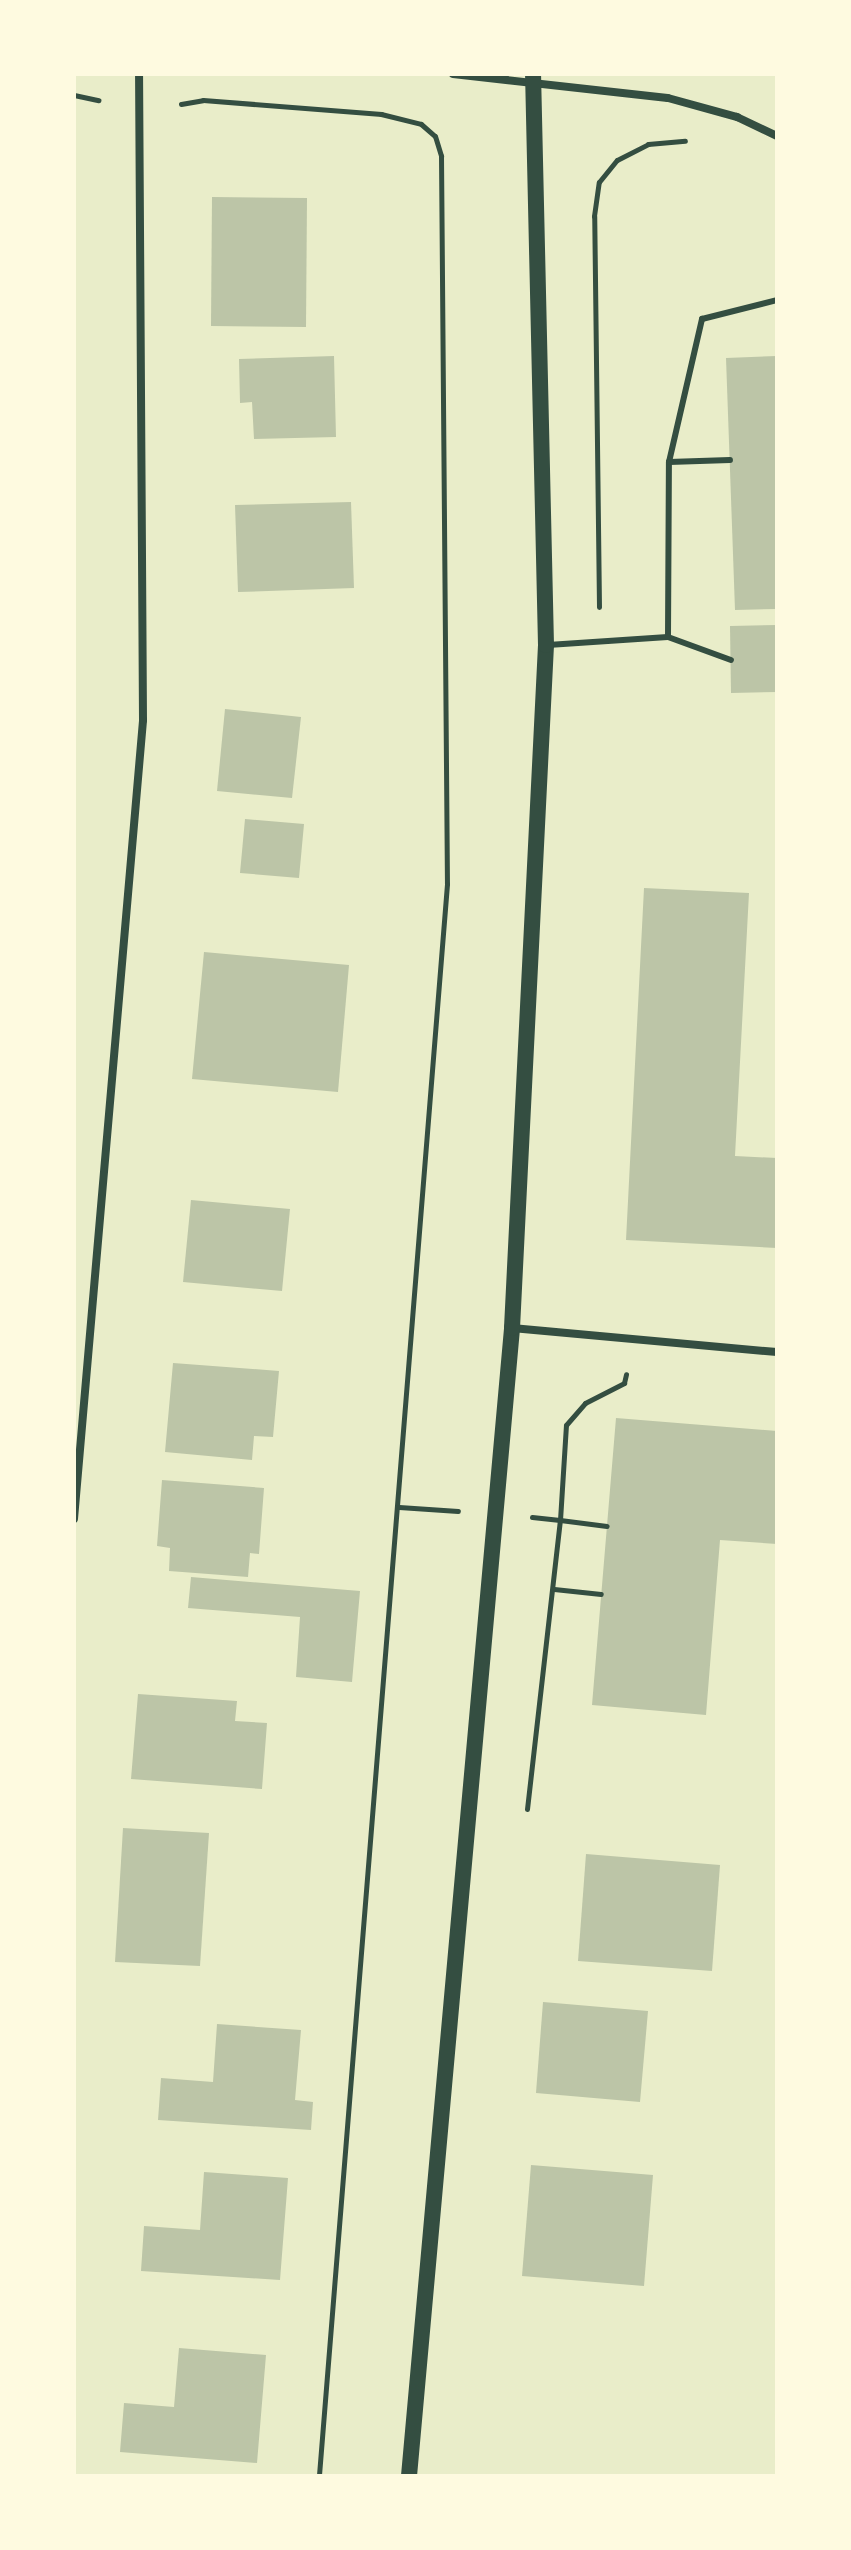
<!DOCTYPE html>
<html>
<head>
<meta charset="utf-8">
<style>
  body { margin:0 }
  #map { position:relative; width:851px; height:2550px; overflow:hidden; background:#e9edc9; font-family:Lora,serif }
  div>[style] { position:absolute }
  .building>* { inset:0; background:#bcc5a7 }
  .path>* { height:5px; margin:-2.5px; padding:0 2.5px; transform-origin:2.5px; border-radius:2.5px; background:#344e41 }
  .service>* { height:6px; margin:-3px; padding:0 3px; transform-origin:3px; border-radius:3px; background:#344e41 }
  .minor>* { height:8px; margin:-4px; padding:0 4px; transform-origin:4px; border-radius:4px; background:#344e41 }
  .secondary>* { height:16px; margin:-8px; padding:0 8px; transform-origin:8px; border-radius:8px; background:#344e41 }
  span { translate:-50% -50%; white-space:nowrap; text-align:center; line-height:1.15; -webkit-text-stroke:6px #fefae0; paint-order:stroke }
  .frame { position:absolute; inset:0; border:76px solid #fefae0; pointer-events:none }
</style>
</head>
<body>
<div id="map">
  <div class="building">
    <i style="clip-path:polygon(212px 197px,307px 198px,306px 327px,211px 326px)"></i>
    <i style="clip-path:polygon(334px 356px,336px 437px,254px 439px,252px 402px,240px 403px,239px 359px)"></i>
    <i style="clip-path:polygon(777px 356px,777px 609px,735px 610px,726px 358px)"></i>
    <i style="clip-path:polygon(351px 502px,354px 588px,238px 592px,235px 505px)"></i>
    <i style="clip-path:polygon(777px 625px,777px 692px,731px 693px,730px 626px)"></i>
    <i style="clip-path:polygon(225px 709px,301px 717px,292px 798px,217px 791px)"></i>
    <i style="clip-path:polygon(245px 819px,304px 824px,299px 878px,240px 873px)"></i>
    <i style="clip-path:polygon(644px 888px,749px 893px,735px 1156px,777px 1158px,777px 1248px,626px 1240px)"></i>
    <i style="clip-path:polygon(204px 952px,349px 965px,338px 1092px,192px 1079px)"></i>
    <i style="clip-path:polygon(191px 1200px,290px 1209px,282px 1291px,183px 1282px)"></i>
    <i style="clip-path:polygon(173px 1363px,279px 1371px,273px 1437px,254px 1436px,252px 1460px,165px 1452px)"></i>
    <i style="clip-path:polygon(616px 1418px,777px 1431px,777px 1544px,720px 1540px,706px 1715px,592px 1705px)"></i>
    <i style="clip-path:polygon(162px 1480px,264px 1488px,259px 1554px,250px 1553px,248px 1577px,169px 1571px,170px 1548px,157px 1546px)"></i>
    <i style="clip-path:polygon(191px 1577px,360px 1591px,352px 1682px,296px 1677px,300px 1617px,188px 1608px)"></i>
    <i style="clip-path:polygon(138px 1694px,237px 1701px,235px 1721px,267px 1723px,262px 1789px,131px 1779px)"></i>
    <i style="clip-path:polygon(123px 1828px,209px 1833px,200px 1966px,115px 1962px)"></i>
    <i style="clip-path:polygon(586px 1854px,720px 1865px,712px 1971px,578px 1961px)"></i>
    <i style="clip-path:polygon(543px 2002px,648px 2011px,640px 2102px,536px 2093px)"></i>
    <i style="clip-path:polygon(217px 2024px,301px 2030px,295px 2100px,313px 2102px,311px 2130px,158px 2120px,161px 2078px,213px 2082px)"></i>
    <i style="clip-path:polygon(531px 2165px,653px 2175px,644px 2286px,522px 2276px)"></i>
    <i style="clip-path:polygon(204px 2172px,288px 2178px,280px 2280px,141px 2271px,144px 2226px,200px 2230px)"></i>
    <i style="clip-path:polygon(179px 2348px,266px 2355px,257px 2463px,120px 2452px,124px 2403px,174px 2407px)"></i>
  </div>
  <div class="path">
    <i style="left:74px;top:95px;width:25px;rotate:12deg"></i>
    <i style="left:181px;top:104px;width:22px;rotate:-10deg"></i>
    <i style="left:203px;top:100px;width:179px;rotate:4.5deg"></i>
    <i style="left:381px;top:114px;width:41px;rotate:14deg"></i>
    <i style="left:421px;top:124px;width:18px;rotate:41deg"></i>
    <i style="left:435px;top:136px;width:21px;rotate:73deg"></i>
    <i style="left:441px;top:156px;width:728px;rotate:89.53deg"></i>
    <i style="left:447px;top:884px;width:1597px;rotate:94.6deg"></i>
    <i style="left:599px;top:607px;width:391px;rotate:-90.7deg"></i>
    <i style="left:594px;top:216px;width:34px;rotate:-82deg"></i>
    <i style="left:599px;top:182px;width:28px;rotate:-51deg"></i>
    <i style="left:617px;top:160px;width:35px;rotate:-27deg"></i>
    <i style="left:648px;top:144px;width:37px;rotate:-5deg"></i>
    <i style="left:399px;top:1507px;width:59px;rotate:3.9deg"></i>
    <i style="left:532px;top:1517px;width:28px;rotate:6deg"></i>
    <i style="left:560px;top:1520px;width:95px;rotate:-86.4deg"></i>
    <i style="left:566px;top:1425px;width:29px;rotate:-49deg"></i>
    <i style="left:585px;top:1403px;width:44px;rotate:-27.1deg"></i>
    <i style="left:624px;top:1383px;width:9px;rotate:-77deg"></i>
    <i style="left:554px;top:1589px;width:47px;rotate:6.1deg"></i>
    <i style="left:527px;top:1809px;width:291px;rotate:-83.5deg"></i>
    <i style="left:560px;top:1520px;width:47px;rotate:7.3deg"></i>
  </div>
  <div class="service">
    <i style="left:669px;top:462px;width:147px;rotate:-77deg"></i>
    <i style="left:702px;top:319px;width:77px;rotate:-14.2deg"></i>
    <i style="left:668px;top:637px;width:67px;rotate:20.1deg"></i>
    <i style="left:548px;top:645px;width:120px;rotate:-3.8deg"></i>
    <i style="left:668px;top:637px;width:175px;rotate:-89.7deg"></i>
    <i style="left:669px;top:462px;width:61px;rotate:-1.9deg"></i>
  </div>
  <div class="minor">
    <i style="left:453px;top:74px;width:216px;rotate:6.4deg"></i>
    <i style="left:668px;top:98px;width:72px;rotate:15.4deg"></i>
    <i style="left:737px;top:117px;width:44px;rotate:25.4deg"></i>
    <i style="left:512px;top:1328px;width:266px;rotate:5.2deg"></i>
    <i style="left:74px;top:1519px;width:802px;rotate:-85.06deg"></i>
    <i style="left:143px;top:720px;width:646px;rotate:-90.35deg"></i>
  </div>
  <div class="secondary">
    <i style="left:409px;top:2476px;width:1153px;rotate:-84.87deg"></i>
    <i style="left:512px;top:1328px;width:684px;rotate:-87.15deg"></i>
    <i style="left:546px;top:645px;width:571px;rotate:-91.3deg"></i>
  </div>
  <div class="frame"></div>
</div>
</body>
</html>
